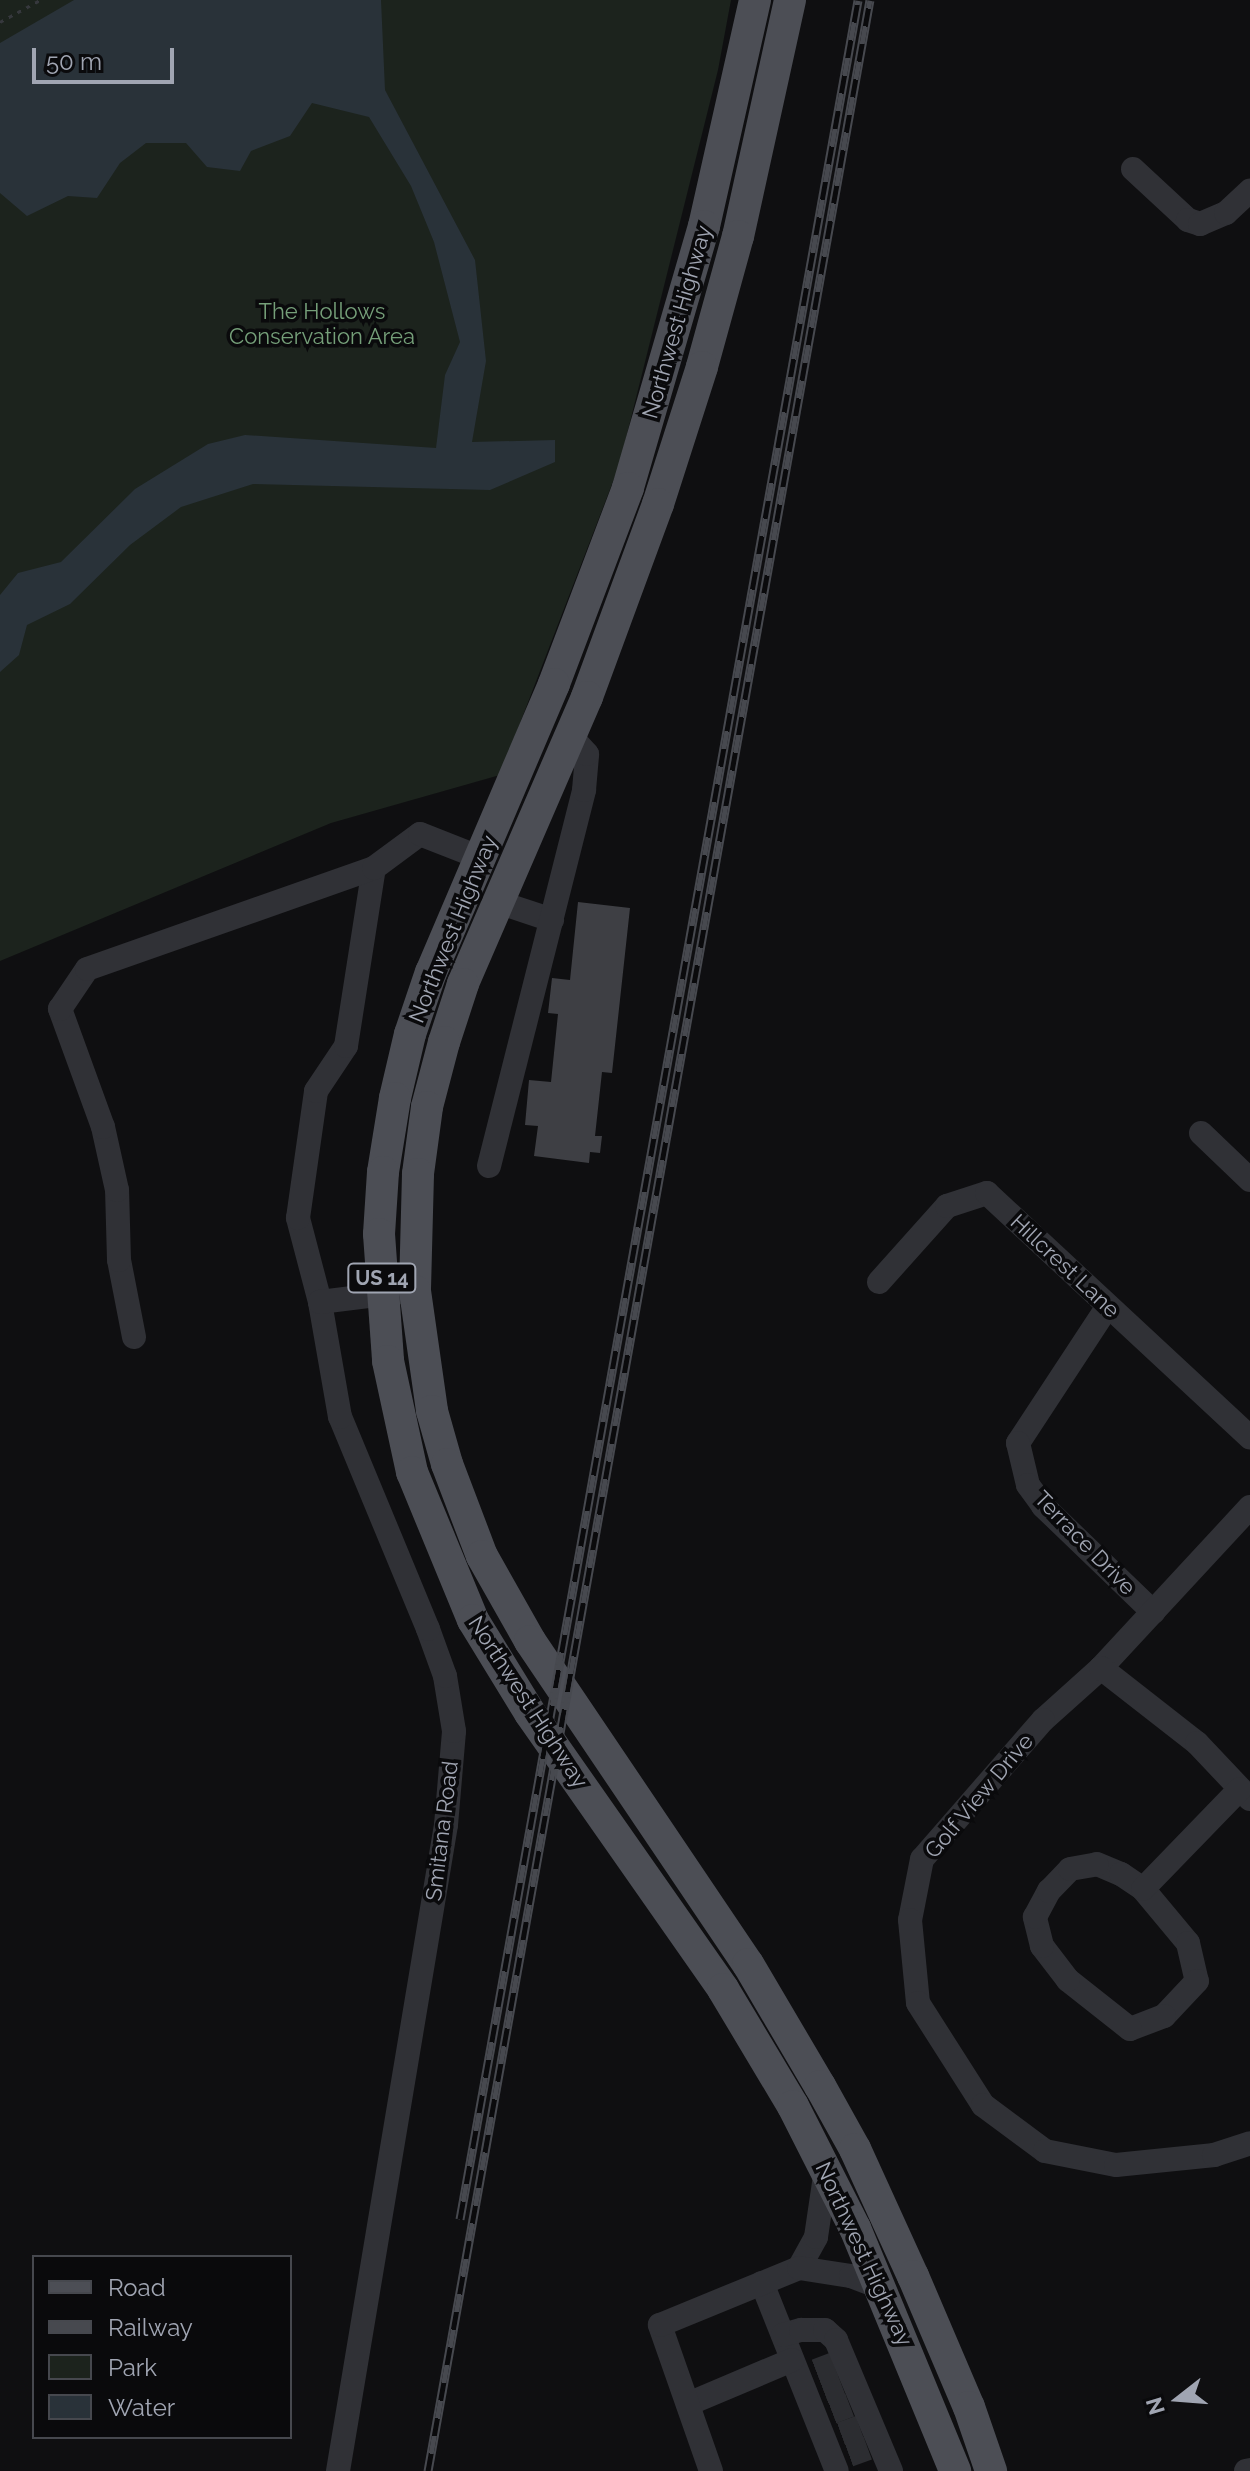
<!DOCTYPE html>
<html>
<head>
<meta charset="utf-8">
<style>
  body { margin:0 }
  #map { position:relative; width:1250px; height:2471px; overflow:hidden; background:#0f0f11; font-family:Raleway,sans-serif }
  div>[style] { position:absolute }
  .green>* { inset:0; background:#1c231d }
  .water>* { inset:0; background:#293239 }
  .building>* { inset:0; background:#3e3f44 }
  .minor-tunnel>* { height:24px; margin-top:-12px; transform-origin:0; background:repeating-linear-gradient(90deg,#2c2d31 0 24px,transparent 0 36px) }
  .path>* { height:3px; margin-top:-1.5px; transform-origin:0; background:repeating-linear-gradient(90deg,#36383d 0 4px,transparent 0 10px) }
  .minor>* { height:24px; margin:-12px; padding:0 12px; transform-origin:12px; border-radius:12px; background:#303136 }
  .major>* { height:32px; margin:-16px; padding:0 16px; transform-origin:16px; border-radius:16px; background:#4c4e55 }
  .rail>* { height:9px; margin-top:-4.5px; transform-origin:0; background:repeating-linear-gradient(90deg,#0a0a0c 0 18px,#47494f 0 36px); box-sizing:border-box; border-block:2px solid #47494f }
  span { translate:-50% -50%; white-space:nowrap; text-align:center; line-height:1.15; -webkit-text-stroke:7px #0a0a0c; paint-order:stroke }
  .shield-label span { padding:2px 6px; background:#0a0a0c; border:2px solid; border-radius:6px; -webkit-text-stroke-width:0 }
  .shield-label { font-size:20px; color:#a0a5b2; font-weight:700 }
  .park-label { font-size:22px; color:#759f79 }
  .street-label { font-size:22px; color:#a0a5b2 }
  .legend { position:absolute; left:32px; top:2255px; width:260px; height:184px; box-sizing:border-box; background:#0a0a0c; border:2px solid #46484e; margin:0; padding:10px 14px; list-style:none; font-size:24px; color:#a0a5b2 }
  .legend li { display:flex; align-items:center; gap:16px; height:40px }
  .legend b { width:40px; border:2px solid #46484e }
  .north { position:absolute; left:1138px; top:2359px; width:80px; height:80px; -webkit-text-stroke:6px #0a0a0c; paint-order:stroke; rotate:253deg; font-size:22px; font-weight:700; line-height:32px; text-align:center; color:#a0a5b2 }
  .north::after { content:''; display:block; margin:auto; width:28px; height:36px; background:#a0a5b2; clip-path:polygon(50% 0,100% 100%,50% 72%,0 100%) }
  .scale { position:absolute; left:32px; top:48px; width:142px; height:36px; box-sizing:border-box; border:4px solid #a0a5b2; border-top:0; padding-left:10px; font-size:24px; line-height:28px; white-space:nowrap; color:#a0a5b2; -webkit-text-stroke:6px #0a0a0c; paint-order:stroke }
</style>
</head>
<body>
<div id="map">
  <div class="green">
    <i style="clip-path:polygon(0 0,731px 0,718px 70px,619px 466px,500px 775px,331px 823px,0 961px)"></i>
  </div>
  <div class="water">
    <i style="clip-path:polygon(74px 0,381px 0,385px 90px,475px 260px,486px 361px,472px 442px,555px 440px,555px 462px,490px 490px,253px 484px,181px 507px,130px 545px,70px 604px,27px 625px,19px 655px,0 672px,0 595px,18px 573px,61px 562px,135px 489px,208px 444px,245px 435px,436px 448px,445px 375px,460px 342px,434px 242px,411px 186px,369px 117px,312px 103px,290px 136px,251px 151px,240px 171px,207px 167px,186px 143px,146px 143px,120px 163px,97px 198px,68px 196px,27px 216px,0 193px,0 43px)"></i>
  </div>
  <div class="building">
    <i style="clip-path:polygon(578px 902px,630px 908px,612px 1073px,602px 1072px,595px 1136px,602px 1136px,600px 1153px,590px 1152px,589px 1163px,534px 1156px,538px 1126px,525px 1125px,529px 1080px,551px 1082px,558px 1014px,548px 1013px,552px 978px,570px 980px)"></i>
  </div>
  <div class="minor-tunnel">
    <i style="left:816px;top:2371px;width:19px;rotate:-21deg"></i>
    <i style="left:824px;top:2392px;width:19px;rotate:-21deg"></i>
    <i style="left:832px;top:2412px;width:19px;rotate:-21deg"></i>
    <i style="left:841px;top:2434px;width:20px;rotate:-20deg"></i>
    <i style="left:849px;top:2455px;width:20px;rotate:-20deg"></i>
  </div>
  <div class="path">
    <i style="left:0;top:22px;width:46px;rotate:-28.8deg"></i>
  </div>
  <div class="minor">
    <i style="left:1133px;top:169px;width:75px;rotate:42.8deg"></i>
    <i style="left:1188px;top:220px;width:13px;rotate:18deg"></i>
    <i style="left:1200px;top:224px;width:28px;rotate:-23deg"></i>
    <i style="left:1226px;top:213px;width:33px;rotate:-43deg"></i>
    <i style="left:498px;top:902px;width:57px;rotate:18.4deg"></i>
    <i style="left:1201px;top:1133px;width:68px;rotate:43.8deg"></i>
    <i style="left:489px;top:1166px;width:388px;rotate:-75.8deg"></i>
    <i style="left:584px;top:790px;width:36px;rotate:-85deg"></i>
    <i style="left:587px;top:754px;width:24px;rotate:-132deg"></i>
    <i style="left:879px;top:1282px;width:102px;rotate:-48.2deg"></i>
    <i style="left:947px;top:1206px;width:42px;rotate:-18deg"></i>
    <i style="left:987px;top:1193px;width:359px;rotate:42.9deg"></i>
    <i style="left:320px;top:1302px;width:87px;rotate:-104.7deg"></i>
    <i style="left:298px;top:1218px;width:128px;rotate:-81.9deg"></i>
    <i style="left:316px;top:1091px;width:54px;rotate:-56.3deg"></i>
    <i style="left:346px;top:1046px;width:180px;rotate:-81.1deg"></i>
    <i style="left:1108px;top:1306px;width:164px;rotate:123.3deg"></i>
    <i style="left:1018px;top:1443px;width:43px;rotate:76.6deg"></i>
    <i style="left:1028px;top:1485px;width:26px;rotate:54deg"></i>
    <i style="left:1043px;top:1506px;width:153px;rotate:43.9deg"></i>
    <i style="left:134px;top:1337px;width:78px;rotate:-101deg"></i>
    <i style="left:119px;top:1260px;width:70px;rotate:-91.6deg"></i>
    <i style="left:117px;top:1190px;width:65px;rotate:-102.5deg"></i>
    <i style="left:103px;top:1127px;width:126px;rotate:-110deg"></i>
    <i style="left:60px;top:1009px;width:48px;rotate:-56deg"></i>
    <i style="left:87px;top:969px;width:304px;rotate:-19.4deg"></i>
    <i style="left:374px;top:868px;width:57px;rotate:-36.5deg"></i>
    <i style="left:420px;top:834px;width:66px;rotate:21.5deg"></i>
    <i style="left:1250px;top:1507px;width:219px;rotate:132.8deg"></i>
    <i style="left:1101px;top:1668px;width:78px;rotate:138.1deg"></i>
    <i style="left:1043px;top:1720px;width:184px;rotate:131deg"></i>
    <i style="left:922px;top:1859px;width:62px;rotate:101.1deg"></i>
    <i style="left:910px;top:1920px;width:83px;rotate:84.5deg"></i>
    <i style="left:918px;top:2003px;width:121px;rotate:57.5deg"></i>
    <i style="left:983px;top:2105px;width:77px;rotate:36.6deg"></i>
    <i style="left:1045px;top:2151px;width:72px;rotate:11.2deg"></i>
    <i style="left:1116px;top:2165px;width:99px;rotate:-5.8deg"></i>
    <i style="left:1214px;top:2155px;width:38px;rotate:-18deg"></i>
    <i style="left:1101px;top:1668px;width:122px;rotate:38deg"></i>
    <i style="left:1197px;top:1743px;width:77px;rotate:46.6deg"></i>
    <i style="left:1097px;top:1864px;width:26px;rotate:23deg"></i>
    <i style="left:1121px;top:1874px;width:27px;rotate:34deg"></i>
    <i style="left:1143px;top:1889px;width:70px;rotate:50.2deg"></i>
    <i style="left:1188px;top:1943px;width:39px;rotate:77deg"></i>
    <i style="left:1197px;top:1981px;width:48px;rotate:133.3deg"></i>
    <i style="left:1164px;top:2016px;width:36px;rotate:159deg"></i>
    <i style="left:1130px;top:2029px;width:79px;rotate:-141.7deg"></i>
    <i style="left:1068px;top:1980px;width:43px;rotate:-127.4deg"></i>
    <i style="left:1042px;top:1946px;width:30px;rotate:-104deg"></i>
    <i style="left:1035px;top:1917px;width:30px;rotate:-62deg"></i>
    <i style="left:1049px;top:1891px;width:30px;rotate:-46deg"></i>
    <i style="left:1070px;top:1869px;width:27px;rotate:-10deg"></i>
    <i style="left:1143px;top:1889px;width:139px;rotate:-45.9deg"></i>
    <i style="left:799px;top:2268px;width:35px;rotate:-61deg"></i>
    <i style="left:816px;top:2237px;width:69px;rotate:-81.6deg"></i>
    <i style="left:762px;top:2283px;width:202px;rotate:68.3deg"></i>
    <i style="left:783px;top:2335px;width:19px;rotate:-16deg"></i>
    <i style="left:801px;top:2330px;width:24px"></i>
    <i style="left:825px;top:2330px;width:15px;rotate:42deg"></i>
    <i style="left:836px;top:2340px;width:142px;rotate:67.2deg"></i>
    <i style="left:688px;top:2404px;width:113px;rotate:-22.9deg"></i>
    <i style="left:338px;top:2471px;width:655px;rotate:-80.51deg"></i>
    <i style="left:446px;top:1825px;width:94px;rotate:-85.1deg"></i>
    <i style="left:454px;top:1731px;width:56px;rotate:-99.3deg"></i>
    <i style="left:445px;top:1676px;width:50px;rotate:-109.9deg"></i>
    <i style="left:428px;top:1629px;width:230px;rotate:-112.5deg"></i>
    <i style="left:340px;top:1417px;width:117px;rotate:-99.9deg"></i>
    <i style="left:320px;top:1302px;width:81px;rotate:-7.1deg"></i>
    <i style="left:711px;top:2471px;width:155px;rotate:-109.3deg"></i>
    <i style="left:660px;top:2325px;width:150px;rotate:-22.3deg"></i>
    <i style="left:799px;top:2268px;width:53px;rotate:8.7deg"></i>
    <i style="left:851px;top:2276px;width:33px;rotate:21deg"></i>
    <i style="left:1246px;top:2471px;width:4px;rotate:-14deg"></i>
  </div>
  <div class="major">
    <i style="left:755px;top:0;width:232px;rotate:102.7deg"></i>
    <i style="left:704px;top:226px;width:273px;rotate:106.2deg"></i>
    <i style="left:628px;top:488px;width:210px;rotate:110.7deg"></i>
    <i style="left:554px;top:684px;width:313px;rotate:113.1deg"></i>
    <i style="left:431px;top:972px;width:65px;rotate:108.7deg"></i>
    <i style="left:410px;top:1034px;width:66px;rotate:103.2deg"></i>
    <i style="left:395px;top:1098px;width:75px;rotate:99.2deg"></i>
    <i style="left:383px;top:1172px;width:62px;rotate:93.7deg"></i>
    <i style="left:379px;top:1234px;width:127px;rotate:85.9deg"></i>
    <i style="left:388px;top:1361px;width:114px;rotate:77.8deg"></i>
    <i style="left:412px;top:1472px;width:160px;rotate:67.6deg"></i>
    <i style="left:473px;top:1620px;width:109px;rotate:58.5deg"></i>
    <i style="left:530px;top:1713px;width:337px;rotate:55deg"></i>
    <i style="left:723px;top:1989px;width:136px;rotate:59.1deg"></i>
    <i style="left:793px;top:2106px;width:137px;rotate:63.1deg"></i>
    <i style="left:855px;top:2228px;width:263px;rotate:67.6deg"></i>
    <i style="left:790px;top:0;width:242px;rotate:102.4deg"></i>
    <i style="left:738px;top:236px;width:136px;rotate:105.4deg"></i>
    <i style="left:702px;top:367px;width:144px;rotate:107.8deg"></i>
    <i style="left:658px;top:504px;width:206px;rotate:110.2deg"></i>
    <i style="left:587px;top:697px;width:313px;rotate:113.4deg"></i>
    <i style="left:463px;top:984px;width:61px;rotate:108.1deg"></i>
    <i style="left:444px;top:1042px;width:67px;rotate:104.7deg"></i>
    <i style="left:427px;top:1107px;width:68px;rotate:97.7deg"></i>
    <i style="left:418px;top:1174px;width:117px;rotate:91.5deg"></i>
    <i style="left:415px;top:1291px;width:121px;rotate:81.9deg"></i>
    <i style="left:432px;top:1411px;width:55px;rotate:74.2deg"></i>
    <i style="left:447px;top:1464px;width:98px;rotate:69.2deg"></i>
    <i style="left:482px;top:1556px;width:98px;rotate:60.5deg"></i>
    <i style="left:530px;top:1641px;width:390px;rotate:56deg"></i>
    <i style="left:748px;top:1964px;width:142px;rotate:59.5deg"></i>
    <i style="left:820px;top:2086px;width:72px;rotate:60.9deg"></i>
    <i style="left:855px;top:2149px;width:140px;rotate:65.5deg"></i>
    <i style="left:913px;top:2276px;width:142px;rotate:66.9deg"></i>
    <i style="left:969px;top:2407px;width:68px;rotate:71deg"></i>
  </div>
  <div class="rail">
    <i style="left:460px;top:2219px;width:2254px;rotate:-79.83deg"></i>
    <i style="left:428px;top:2471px;width:2510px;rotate:-79.86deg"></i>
  </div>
  <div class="shield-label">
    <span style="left:382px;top:1278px">US 14</span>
  </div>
  <div class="park-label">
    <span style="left:322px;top:324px">The Hollows<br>Conservation Area</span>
  </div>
  <div class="street-label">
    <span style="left:677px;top:322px;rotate:-74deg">Northwest Highway</span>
    <span style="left:453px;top:929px;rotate:-68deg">Northwest Highway</span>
    <span style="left:1065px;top:1266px;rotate:43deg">Hillcrest Lane</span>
    <span style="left:1085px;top:1543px;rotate:46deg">Terrace Drive</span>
    <span style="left:528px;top:1702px;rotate:57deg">Northwest Highway</span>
    <span style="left:979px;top:1796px;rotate:-50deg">Golf View Drive</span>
    <span style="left:442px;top:1831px;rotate:-83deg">Smitana Road</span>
    <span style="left:864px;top:2254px;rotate:65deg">Northwest Highway</span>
  </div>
  <ul class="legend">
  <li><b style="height:10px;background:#4c4e55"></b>Road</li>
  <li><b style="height:10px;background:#47494f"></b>Railway</li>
  <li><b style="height:22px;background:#1c231d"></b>Park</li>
  <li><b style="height:22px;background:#293239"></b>Water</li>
  </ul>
  <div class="north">N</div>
  <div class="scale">50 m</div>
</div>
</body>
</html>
